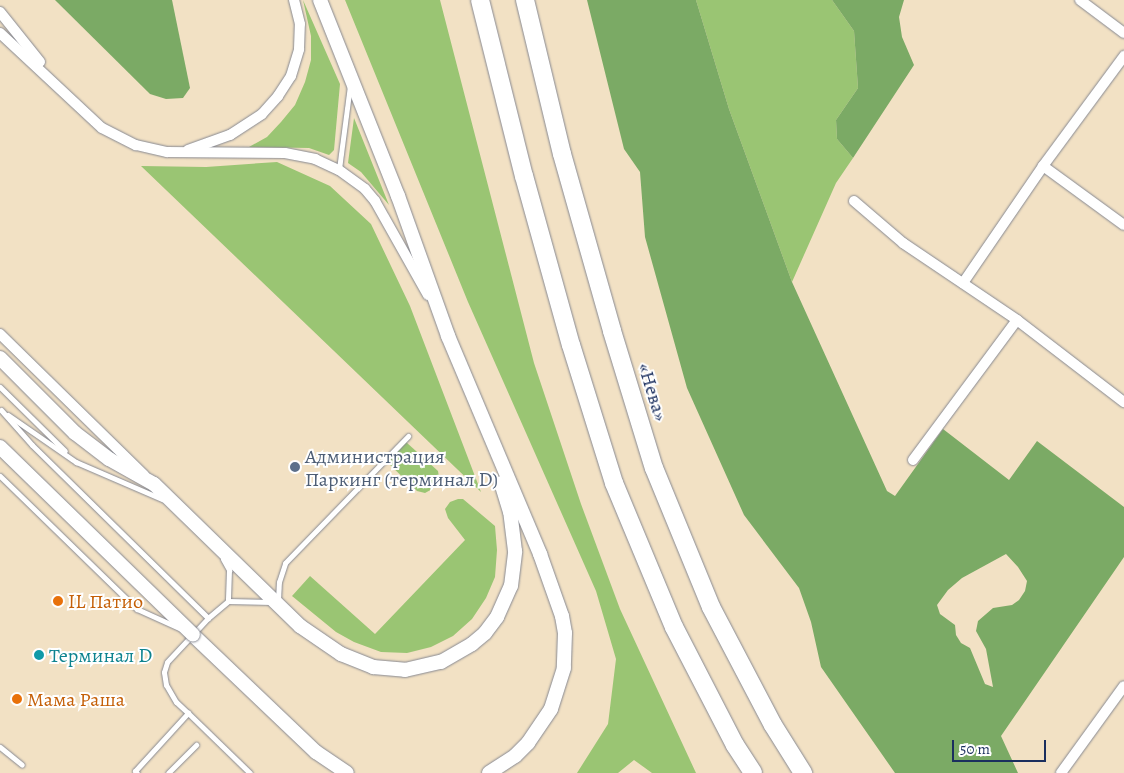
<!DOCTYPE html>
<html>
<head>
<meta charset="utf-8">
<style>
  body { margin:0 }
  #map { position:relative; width:1124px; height:773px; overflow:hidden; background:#f2e1c4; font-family:Alegreya,serif }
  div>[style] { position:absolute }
  .green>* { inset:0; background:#9ac573 }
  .forest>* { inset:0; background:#7baa65 }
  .roads { filter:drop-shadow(0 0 1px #868891) drop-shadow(0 0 1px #868891) }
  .lane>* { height:5px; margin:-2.5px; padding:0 2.5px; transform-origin:2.5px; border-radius:2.5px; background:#fff }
  .street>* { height:10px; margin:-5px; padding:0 5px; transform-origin:5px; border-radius:5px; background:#fff }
  .secondary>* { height:14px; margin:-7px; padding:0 7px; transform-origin:7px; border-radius:7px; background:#fff }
  .highway>* { height:18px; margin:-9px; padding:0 9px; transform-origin:9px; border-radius:9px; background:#fff }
  .bridges { filter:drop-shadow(0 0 1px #868891) drop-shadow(0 0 1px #868891) }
  .lane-bridge>* { height:5px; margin:-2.5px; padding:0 2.5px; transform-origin:2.5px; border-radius:2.5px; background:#fff }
  .secondary-bridge>* { height:14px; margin:-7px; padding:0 7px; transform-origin:7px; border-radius:7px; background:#fff }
  .dots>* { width:14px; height:14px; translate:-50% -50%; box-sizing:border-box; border:2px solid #fff; border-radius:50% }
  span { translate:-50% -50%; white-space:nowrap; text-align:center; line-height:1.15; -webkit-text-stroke:4px #fff; paint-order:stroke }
  .street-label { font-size:20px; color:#1b2f5e }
  .service-label { font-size:20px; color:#4e5e75 }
  .left { translate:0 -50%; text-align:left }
  .food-label { font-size:20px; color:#c56008 }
  .culture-label { font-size:20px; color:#0d838f }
  .scale { position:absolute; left:952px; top:740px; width:94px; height:22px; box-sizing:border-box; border:2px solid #1b2f5e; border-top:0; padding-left:6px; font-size:15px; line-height:18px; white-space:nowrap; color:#1b2f5e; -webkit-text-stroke:4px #fff; paint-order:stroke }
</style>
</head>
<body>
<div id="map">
  <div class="green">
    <i style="clip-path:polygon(303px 0,340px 84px,334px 150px,329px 155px,309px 148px,249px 147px,267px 137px,281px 122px,295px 105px,305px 82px,311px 60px,311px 36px)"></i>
    <i style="clip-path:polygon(345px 0,440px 0,534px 363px,581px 504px,620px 609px,696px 773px,652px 773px,634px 760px,618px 773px,577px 773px,608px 724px,616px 659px,596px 591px,468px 302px)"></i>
    <i style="clip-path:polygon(696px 0,832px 0,854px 31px,858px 88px,836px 120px,837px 139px,853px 158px,836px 183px,792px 282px,729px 109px)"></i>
    <i style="clip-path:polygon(354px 118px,389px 205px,361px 172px,348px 163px)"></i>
    <i style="clip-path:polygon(277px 162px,330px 186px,371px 224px,410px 306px,481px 492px,141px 166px,206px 167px)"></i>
    <i style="clip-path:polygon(406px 442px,438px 471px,439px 477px,434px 488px,425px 493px,417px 491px,387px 462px)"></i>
    <i style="clip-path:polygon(458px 499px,463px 499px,495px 526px,497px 550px,495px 577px,486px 598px,472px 619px,453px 636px,431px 647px,407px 653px,381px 652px,354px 642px,336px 632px,292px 596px,310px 576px,375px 634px,465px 540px,448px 518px,445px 509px,450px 502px)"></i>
  </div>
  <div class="forest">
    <i style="clip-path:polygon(55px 0,172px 0,190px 88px,183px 98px,166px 99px,150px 94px)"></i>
    <i style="clip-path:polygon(evenodd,587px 0,696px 0,729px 109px,792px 282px,887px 491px,895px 496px,943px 429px,1009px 480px,1037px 441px,1124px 507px,1124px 557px,1001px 736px,1018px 773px,895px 773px,821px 667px,811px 622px,799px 588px,744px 515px,687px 388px,645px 237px,640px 172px,624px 149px,587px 0,1006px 554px,1018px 567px,1027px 581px,1025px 591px,1019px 600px,1012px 605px,993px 608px,978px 621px,976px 631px,986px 649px,993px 687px,985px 684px,970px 648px,961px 643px,956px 635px,955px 625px,940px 614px,937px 605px,948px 590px,962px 578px,1006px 554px)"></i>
    <i style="clip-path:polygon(832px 0,904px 0,899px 17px,902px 37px,914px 65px,853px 158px,837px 139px,836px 120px,858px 88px,854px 31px)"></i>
  </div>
  <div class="roads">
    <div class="lane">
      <i style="left:339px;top:169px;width:84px;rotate:-82.5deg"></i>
      <i style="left:0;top:387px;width:91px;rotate:44.6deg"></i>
      <i style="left:1px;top:410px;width:47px;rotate:48.5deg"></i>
      <i style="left:32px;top:445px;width:247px;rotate:44.5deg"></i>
      <i style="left:8px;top:415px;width:83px;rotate:34.7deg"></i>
      <i style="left:76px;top:462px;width:94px;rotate:23.3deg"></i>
      <i style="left:223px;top:559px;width:13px;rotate:61deg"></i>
      <i style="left:229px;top:570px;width:31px;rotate:92deg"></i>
      <i style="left:228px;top:601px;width:43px;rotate:1.3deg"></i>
      <i style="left:278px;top:600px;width:18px;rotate:-87deg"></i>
      <i style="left:279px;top:582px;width:20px;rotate:-72deg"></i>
      <i style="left:285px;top:563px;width:177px;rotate:-45.9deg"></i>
      <i style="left:188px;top:713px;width:86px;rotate:44.1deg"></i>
      <i style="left:0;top:747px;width:28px;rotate:39deg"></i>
      <i style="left:137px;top:773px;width:3px;rotate:-135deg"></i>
      <i style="left:135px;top:771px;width:79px;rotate:-47.6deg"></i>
      <i style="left:188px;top:713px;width:16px;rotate:-137deg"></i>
      <i style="left:176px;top:702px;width:20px;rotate:-120deg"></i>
      <i style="left:166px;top:685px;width:13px;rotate:-99deg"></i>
      <i style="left:164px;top:672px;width:10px;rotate:-73deg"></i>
      <i style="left:167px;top:662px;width:60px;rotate:-47deg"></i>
      <i style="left:208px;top:618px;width:26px;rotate:-40deg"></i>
      <i style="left:168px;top:773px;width:40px;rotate:-45deg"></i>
    </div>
    <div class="street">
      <i style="left:1080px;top:0;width:55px;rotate:36.9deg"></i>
      <i style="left:0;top:12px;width:64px;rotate:51.3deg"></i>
      <i style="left:0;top:33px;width:139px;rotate:43deg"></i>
      <i style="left:102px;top:128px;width:38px;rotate:27deg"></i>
      <i style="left:136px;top:145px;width:32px;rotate:13deg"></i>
      <i style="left:167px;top:152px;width:118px;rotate:0.5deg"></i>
      <i style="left:285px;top:153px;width:31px;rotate:11deg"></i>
      <i style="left:315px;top:159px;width:26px;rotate:25deg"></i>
      <i style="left:339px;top:170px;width:32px;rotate:36deg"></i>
      <i style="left:365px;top:189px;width:16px;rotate:50deg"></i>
      <i style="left:375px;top:201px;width:108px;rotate:60.6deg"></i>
      <i style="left:188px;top:150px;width:45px;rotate:-19.7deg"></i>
      <i style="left:230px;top:135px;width:38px;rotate:-33deg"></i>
      <i style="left:262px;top:114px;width:24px;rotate:-48deg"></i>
      <i style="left:278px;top:96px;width:24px;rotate:-57deg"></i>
      <i style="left:291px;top:76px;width:28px;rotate:-73deg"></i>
      <i style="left:299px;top:49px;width:25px;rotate:-88deg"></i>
      <i style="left:300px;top:24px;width:25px;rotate:-104deg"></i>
      <i style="left:1043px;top:166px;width:100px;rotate:36.1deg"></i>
      <i style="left:854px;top:201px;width:65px;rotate:40.6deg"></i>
      <i style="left:903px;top:243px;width:138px;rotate:34deg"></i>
      <i style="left:1017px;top:320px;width:135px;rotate:37.5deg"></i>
      <i style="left:963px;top:283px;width:142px;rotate:-55.6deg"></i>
      <i style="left:1043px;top:166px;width:137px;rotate:-53.6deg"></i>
      <i style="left:0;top:334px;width:202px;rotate:44.4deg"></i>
      <i style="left:913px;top:460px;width:174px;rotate:-53.4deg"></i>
      <i style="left:1061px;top:773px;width:107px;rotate:-54.1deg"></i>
    </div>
    <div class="secondary">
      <i style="left:320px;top:0;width:211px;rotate:68.3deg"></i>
      <i style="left:398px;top:196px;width:149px;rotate:70.3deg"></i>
      <i style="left:448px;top:336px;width:237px;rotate:67.1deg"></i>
      <i style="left:540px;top:554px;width:66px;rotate:70.5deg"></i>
      <i style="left:562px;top:616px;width:17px;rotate:80deg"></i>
      <i style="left:565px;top:633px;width:35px;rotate:92deg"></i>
      <i style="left:564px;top:668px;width:43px;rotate:107.6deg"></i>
      <i style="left:551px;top:709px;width:41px;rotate:124.1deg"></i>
      <i style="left:528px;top:743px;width:18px;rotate:135deg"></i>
      <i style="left:515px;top:756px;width:31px;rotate:147deg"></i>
      <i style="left:0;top:358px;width:106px;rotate:45deg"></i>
      <i style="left:75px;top:433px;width:43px;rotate:37.4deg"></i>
      <i style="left:109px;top:459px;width:51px;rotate:29.1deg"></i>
      <i style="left:154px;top:484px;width:204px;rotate:44.2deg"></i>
      <i style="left:300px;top:626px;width:50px;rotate:34.3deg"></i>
      <i style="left:341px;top:654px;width:35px;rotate:22deg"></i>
      <i style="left:373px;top:667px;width:32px;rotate:5deg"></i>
      <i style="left:405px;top:670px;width:37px;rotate:-13deg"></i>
      <i style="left:441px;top:662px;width:36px;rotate:-30deg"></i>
      <i style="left:472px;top:644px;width:17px;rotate:-40deg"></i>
      <i style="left:485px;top:633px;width:20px;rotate:-53deg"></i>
      <i style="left:497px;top:617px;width:34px;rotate:-66deg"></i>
      <i style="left:511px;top:586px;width:35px;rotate:-83deg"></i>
      <i style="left:515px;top:551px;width:39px;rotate:-97deg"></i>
      <i style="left:510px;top:512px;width:30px;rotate:-107deg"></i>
      <i style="left:193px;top:635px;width:170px;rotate:43.6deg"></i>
      <i style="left:316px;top:752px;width:37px;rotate:34deg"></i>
    </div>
    <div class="highway">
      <i style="left:480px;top:0;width:181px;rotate:76deg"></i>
      <i style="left:524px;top:176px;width:175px;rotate:74.5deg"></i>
      <i style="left:571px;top:345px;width:145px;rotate:72.7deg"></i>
      <i style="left:614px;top:483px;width:156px;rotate:67.4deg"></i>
      <i style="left:674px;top:627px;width:133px;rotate:62.7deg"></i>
      <i style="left:735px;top:745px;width:33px;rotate:57deg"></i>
      <i style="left:525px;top:0;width:158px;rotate:76.5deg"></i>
      <i style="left:562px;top:154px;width:184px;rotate:74.2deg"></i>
      <i style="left:612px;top:331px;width:143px;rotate:73deg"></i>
      <i style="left:654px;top:468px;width:150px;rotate:67.7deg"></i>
      <i style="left:711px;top:607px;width:133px;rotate:62.3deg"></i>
      <i style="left:773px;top:725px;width:57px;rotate:58deg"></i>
    </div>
  </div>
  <div class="bridges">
    <div class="lane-bridge">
      <i style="left:0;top:476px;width:191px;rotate:44.2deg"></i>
      <i style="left:137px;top:609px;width:48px;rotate:24.4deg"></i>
    </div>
    <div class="secondary-bridge">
      <i style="left:0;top:447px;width:269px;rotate:44.2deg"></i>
    </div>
  </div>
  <div class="dots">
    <i style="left:295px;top:467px;background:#5c6f8a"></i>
    <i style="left:58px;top:601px;background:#e8710a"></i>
    <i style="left:39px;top:655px;background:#0f9aa8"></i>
    <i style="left:17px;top:699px;background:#e8710a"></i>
  </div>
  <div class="street-label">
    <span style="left:653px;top:392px;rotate:73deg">«Нева»</span>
  </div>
  <div class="service-label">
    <span class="left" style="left:305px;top:468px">Администрация<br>Паркинг (терминал D)</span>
  </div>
  <div class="food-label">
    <span class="left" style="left:68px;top:601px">IL Патио</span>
    <span class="left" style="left:27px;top:699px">Мама Раша</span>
  </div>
  <div class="culture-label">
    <span class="left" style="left:49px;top:655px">Терминал D</span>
  </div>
  <div class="scale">50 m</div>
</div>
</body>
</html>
